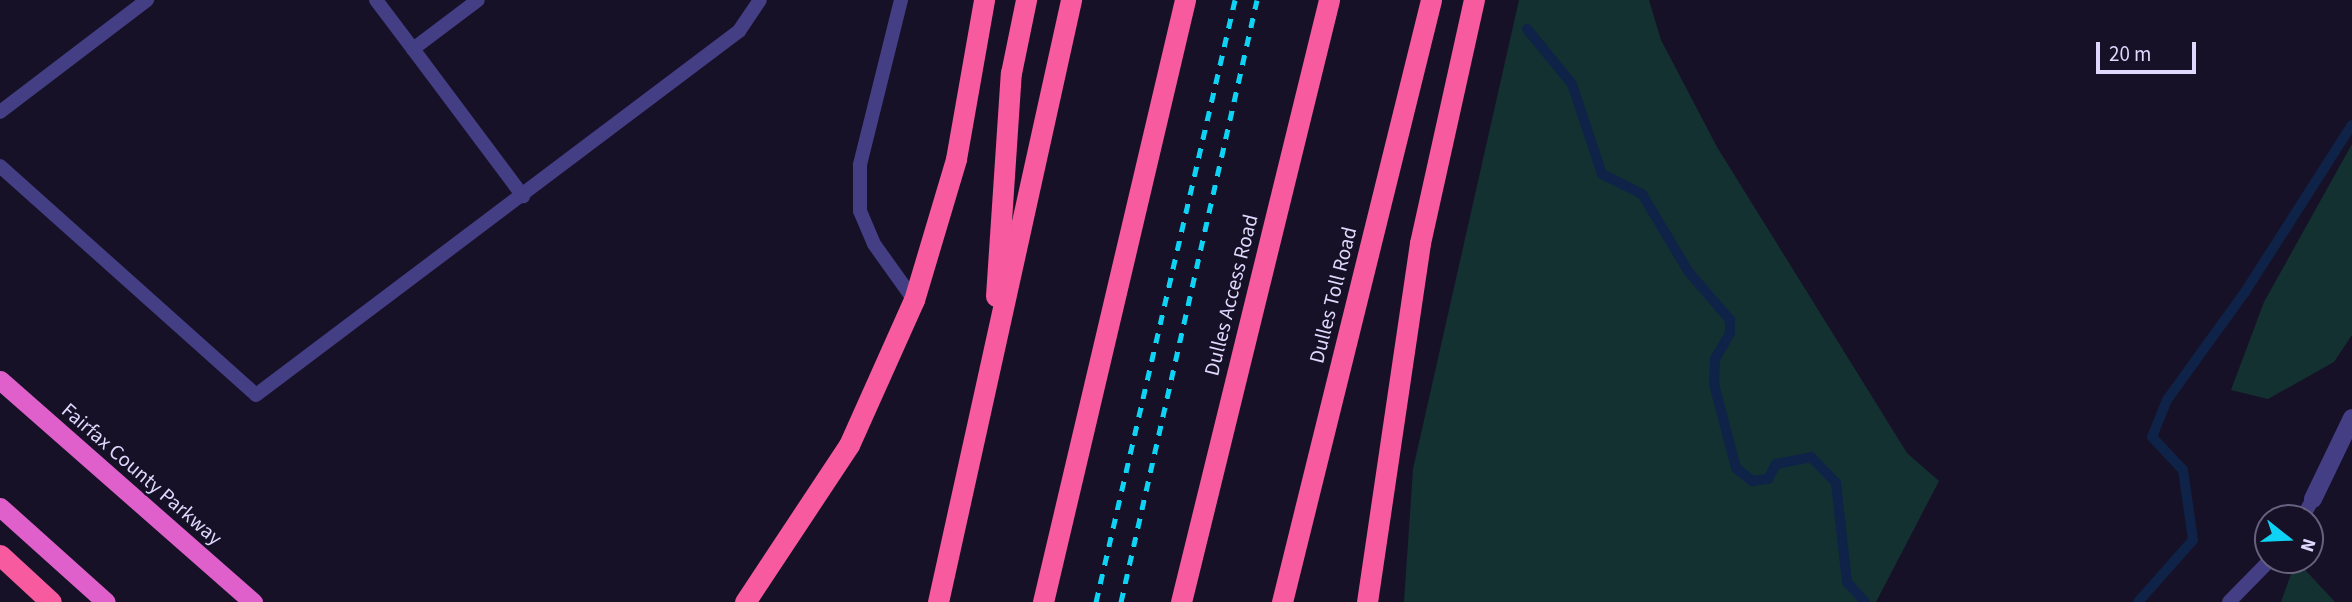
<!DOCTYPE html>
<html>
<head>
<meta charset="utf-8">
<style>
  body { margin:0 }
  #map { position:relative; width:2352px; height:602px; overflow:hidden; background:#161127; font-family:"Source Sans 3",sans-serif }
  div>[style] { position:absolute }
  .green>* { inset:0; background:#143131 }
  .stream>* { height:10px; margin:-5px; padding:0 5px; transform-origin:5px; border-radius:5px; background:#0f2248 }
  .service>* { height:14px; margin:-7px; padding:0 7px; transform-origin:7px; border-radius:7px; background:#443e84 }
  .minor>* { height:18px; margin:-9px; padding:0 9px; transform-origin:9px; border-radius:9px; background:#443e84 }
  .trunk>* { height:19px; margin:-9.5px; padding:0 9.5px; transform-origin:9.5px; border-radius:9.5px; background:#e060cb }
  .motorway>* { height:21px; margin:-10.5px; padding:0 10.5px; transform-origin:10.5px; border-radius:10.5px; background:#f75a9e }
  .rail>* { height:5px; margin-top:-2.5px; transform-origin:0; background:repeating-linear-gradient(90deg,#0fd3f4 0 10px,transparent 0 19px) }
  span { translate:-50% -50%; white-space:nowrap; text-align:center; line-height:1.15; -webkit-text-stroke:5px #161127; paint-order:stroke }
  .street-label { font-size:21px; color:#dfd9fd }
  .north { position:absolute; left:2254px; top:504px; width:70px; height:70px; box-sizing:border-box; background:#161127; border:2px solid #66617d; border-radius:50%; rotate:108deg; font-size:19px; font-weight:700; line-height:28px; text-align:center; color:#dfd9fd }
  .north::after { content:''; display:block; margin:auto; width:24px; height:32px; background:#0fd3f4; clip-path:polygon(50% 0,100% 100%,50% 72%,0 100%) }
  .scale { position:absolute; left:2096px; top:42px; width:100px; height:32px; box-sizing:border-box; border:4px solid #dfd9fd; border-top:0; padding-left:9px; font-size:21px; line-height:24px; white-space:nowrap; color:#dfd9fd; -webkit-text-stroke:5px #161127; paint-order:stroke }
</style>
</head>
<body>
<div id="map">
  <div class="green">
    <i style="clip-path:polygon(1519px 0,1649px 0,1661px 40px,1717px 147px,1907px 453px,1939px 481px,1876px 602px,1404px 602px,1413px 469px)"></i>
    <i style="clip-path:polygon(2352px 144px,2352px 335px,2334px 362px,2268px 399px,2231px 390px,2264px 302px)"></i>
    <i style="clip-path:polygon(2296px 560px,2335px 602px,2281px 602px)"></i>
  </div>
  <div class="stream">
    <i style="left:1527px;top:29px;width:71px;rotate:50.7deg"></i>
    <i style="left:1572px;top:84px;width:95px;rotate:71.6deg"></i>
    <i style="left:1602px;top:174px;width:45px;rotate:26.6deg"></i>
    <i style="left:1642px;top:194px;width:90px;rotate:59.1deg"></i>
    <i style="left:1688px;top:271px;width:65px;rotate:49.4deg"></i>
    <i style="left:1730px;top:320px;width:13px;rotate:90deg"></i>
    <i style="left:1730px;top:333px;width:30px;rotate:120deg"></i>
    <i style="left:1715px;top:359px;width:25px;rotate:92deg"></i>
    <i style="left:1714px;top:384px;width:87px;rotate:75.3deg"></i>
    <i style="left:1736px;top:468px;width:21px;rotate:39deg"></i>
    <i style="left:1752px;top:481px;width:16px;rotate:-7deg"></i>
    <i style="left:1768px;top:479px;width:17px;rotate:-62deg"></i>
    <i style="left:1776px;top:464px;width:36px;rotate:-11deg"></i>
    <i style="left:1811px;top:457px;width:36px;rotate:46deg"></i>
    <i style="left:1836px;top:483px;width:100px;rotate:83.7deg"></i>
    <i style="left:1847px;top:582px;width:27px;rotate:48deg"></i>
    <i style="left:2138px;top:602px;width:83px;rotate:-48.4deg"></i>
    <i style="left:2193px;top:540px;width:71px;rotate:-98.1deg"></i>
    <i style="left:2183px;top:470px;width:45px;rotate:-133.2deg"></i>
    <i style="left:2152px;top:437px;width:40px;rotate:-68deg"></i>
    <i style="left:2167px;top:400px;width:133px;rotate:-54.2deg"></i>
    <i style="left:2245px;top:292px;width:198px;rotate:-57.4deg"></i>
  </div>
  <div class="service">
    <i style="left:376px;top:0;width:61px;rotate:52.9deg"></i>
    <i style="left:413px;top:49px;width:81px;rotate:-37deg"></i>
    <i style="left:901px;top:0;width:170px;rotate:104deg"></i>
    <i style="left:860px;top:165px;width:46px;rotate:90deg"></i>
    <i style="left:860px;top:211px;width:36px;rotate:67deg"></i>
    <i style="left:874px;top:244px;width:69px;rotate:54.5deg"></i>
    <i style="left:413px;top:49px;width:184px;rotate:53.2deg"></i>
    <i style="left:0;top:112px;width:185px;rotate:-37.3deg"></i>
    <i style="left:0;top:166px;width:343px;rotate:41.8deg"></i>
    <i style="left:256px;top:395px;width:605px;rotate:-37deg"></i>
    <i style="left:739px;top:31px;width:37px;rotate:-56deg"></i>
    <i style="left:2302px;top:518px;width:22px;rotate:-60deg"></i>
    <i style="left:2229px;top:602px;width:59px;rotate:-45.7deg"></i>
  </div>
  <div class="minor">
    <i style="left:2313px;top:499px;width:90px;rotate:-64.3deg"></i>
  </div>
  <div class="trunk">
    <i style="left:0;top:380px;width:337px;rotate:41.3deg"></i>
    <i style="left:0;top:507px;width:142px;rotate:41.9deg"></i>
  </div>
  <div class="motorway">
    <i style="left:996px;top:296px;width:224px;rotate:-86.2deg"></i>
    <i style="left:1011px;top:73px;width:75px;rotate:-78.4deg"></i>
    <i style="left:0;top:555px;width:69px;rotate:42.7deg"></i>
    <i style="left:745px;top:602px;width:188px;rotate:-56.5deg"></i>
    <i style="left:849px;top:445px;width:159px;rotate:-65.9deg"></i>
    <i style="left:914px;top:300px;width:147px;rotate:-73.4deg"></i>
    <i style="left:956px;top:159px;width:161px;rotate:-80deg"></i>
    <i style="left:938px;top:602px;width:617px;rotate:-77.54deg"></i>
    <i style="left:1043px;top:602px;width:619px;rotate:-76.73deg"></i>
    <i style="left:1181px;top:602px;width:620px;rotate:-76.19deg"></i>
    <i style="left:1282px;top:602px;width:620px;rotate:-76.1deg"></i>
    <i style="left:1367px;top:602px;width:363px;rotate:-81.6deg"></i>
    <i style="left:1420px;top:243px;width:249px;rotate:-77.5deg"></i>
  </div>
  <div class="rail">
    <i style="left:1096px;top:602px;width:618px;rotate:-77deg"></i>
    <i style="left:1121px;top:602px;width:617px;rotate:-77.27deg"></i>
  </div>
  <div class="street-label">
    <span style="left:1231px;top:295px;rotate:-76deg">Dulles Access Road</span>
    <span style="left:1333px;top:295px;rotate:-76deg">Dulles Toll Road</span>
    <span style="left:142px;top:474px;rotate:41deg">Fairfax County Parkway</span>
  </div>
  <div class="north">N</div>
  <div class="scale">20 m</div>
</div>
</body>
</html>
